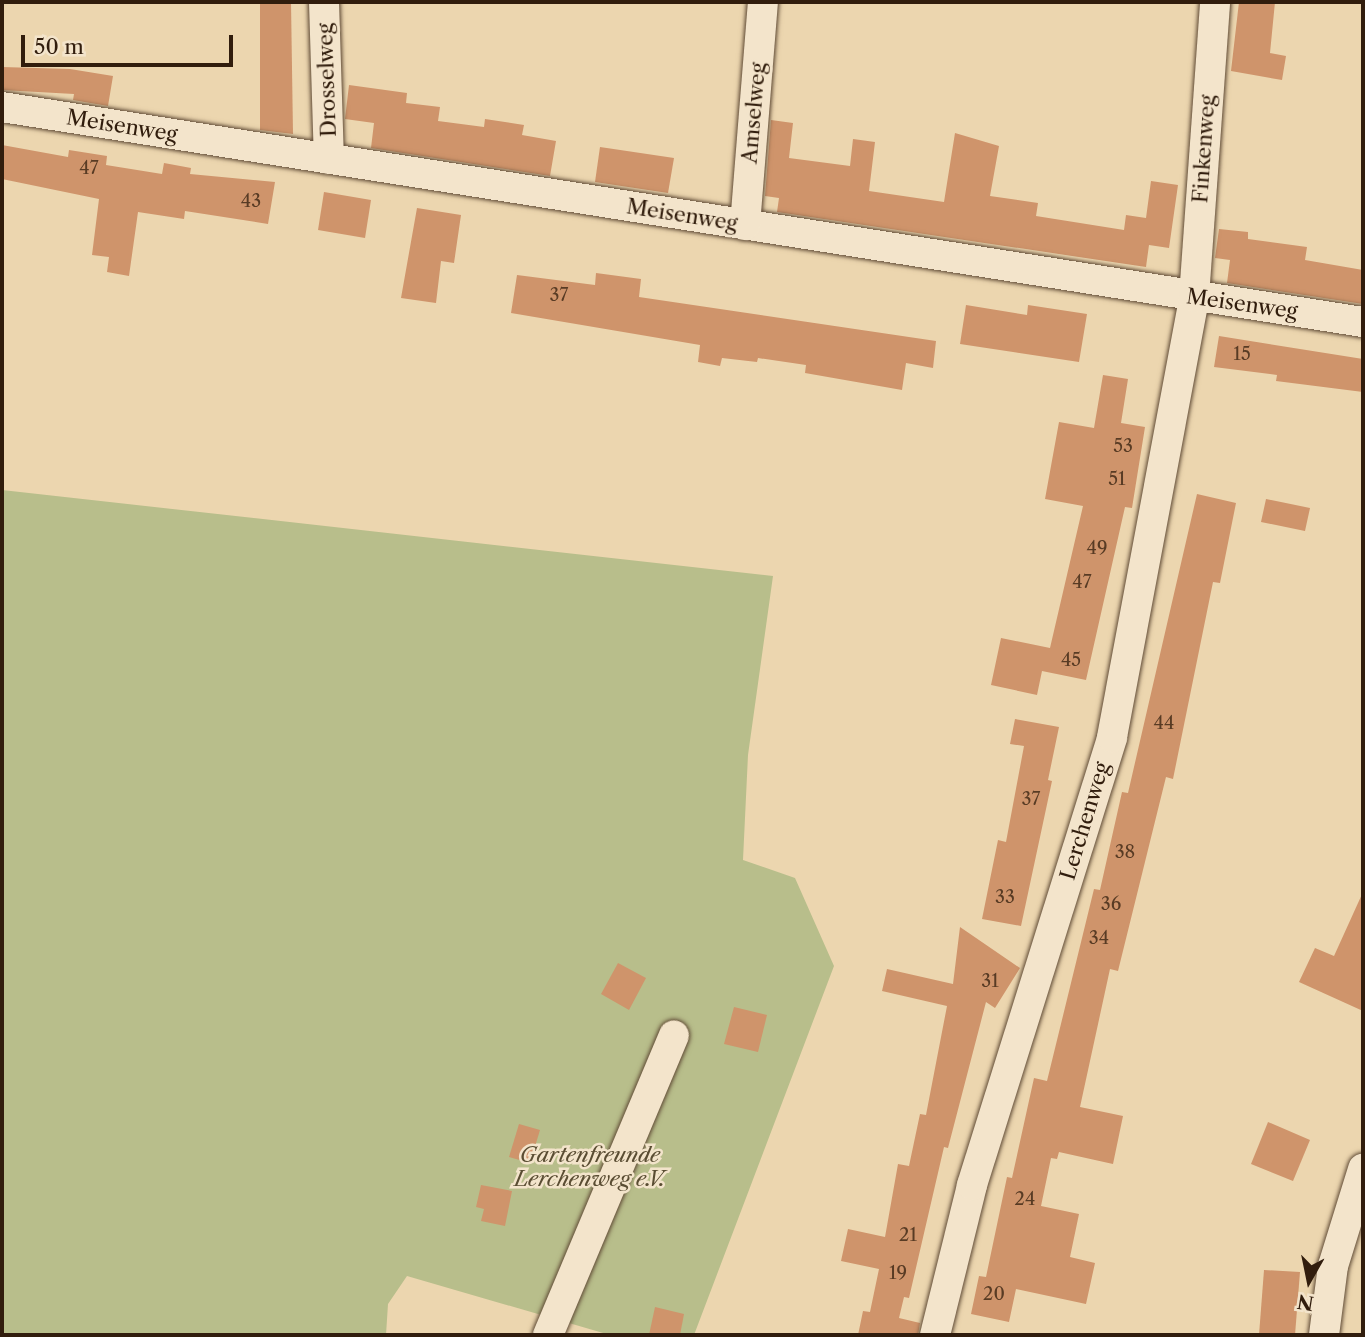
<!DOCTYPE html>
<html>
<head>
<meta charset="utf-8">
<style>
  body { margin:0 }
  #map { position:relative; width:1365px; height:1337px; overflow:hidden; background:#ecd6af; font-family:"Libre Caslon Text",serif }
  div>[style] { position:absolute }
  .green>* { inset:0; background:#b8be8b }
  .building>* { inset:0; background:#cf946b }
  .roads { filter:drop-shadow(0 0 2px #604b36) drop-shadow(0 0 2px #604b36) }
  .minor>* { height:30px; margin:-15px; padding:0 15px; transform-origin:15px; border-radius:15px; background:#f3e4cb }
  span { translate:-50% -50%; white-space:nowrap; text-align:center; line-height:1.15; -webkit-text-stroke:5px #f3e4cb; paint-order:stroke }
  .number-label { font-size:18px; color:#583b24 }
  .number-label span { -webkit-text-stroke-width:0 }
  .street-label { font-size:21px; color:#311d0d }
  .park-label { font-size:21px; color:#5a4d33; font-style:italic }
  .frame { position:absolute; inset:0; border:4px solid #311d0d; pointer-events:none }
  .north { position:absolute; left:1274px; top:1246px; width:70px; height:70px; -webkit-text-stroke:5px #f3e4cb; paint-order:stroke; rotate:189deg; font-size:19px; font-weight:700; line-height:28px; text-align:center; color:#311d0d }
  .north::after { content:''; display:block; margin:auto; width:24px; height:32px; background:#311d0d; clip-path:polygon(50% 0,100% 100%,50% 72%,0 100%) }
  .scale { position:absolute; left:21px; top:35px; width:212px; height:32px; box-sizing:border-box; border:4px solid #311d0d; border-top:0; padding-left:9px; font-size:21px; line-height:24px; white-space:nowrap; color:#311d0d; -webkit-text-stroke:5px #f3e4cb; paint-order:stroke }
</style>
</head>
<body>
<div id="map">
  <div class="green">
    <i style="clip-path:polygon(2px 490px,773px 576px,748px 755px,743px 860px,795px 878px,834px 966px,694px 1335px,610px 1335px,407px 1276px,388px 1304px,386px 1335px,2px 1335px)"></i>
  </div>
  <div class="building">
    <i style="clip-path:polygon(260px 2px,291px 2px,293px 134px,260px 130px)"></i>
    <i style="clip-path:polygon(1239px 2px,1275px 2px,1270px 53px,1286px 56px,1282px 80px,1231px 71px)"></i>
    <i style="clip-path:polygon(2px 67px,70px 69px,113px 76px,108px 106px,73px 100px,74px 94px,2px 90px)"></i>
    <i style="clip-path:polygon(349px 85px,407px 93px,406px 103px,440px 107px,438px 121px,484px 127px,485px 119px,524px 125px,522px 135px,556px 141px,550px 176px,371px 148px,374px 123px,345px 119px)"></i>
    <i style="clip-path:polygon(771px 120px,793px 123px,789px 158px,850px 166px,853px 139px,875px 142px,869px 191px,944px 202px,955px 133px,999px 146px,990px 196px,1038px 203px,1036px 216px,1124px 230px,1126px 215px,1146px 218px,1151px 181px,1178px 185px,1169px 248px,1149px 245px,1146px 267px,777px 212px,779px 198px,765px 196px)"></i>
    <i style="clip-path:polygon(2px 145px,68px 157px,69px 150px,107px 156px,106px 165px,162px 174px,164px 163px,191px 168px,190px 174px,275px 182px,268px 224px,185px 211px,184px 219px,138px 212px,129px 276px,107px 272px,109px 257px,92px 255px,99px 199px,2px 179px)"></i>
    <i style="clip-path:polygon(600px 147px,674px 158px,668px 193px,595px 182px)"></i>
    <i style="clip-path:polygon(324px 192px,371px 200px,365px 238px,318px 230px)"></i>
    <i style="clip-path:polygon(417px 208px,461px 215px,454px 263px,441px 261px,436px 303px,401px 298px)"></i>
    <i style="clip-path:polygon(1219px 229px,1248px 232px,1248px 239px,1307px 247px,1305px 260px,1363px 270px,1363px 304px,1227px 283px,1230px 260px,1215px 258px)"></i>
    <i style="clip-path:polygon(596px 273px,641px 279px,639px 297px,936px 341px,933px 368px,906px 363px,902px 390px,805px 373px,806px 365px,758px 358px,757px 362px,722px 358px,720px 366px,698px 362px,700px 345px,511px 313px,517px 275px,595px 285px)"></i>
    <i style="clip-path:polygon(966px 305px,1027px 315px,1028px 305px,1087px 314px,1079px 362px,960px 344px)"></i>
    <i style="clip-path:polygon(1219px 336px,1363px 359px,1363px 392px,1276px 381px,1277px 375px,1214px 367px)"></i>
    <i style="clip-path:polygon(1103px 375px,1128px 379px,1121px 423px,1145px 427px,1132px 508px,1125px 507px,1086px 680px,1042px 671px,1037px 695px,991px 685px,1001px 638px,1050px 648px,1083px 506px,1045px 499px,1059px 422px,1094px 428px)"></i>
    <i style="clip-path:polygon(1197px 494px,1236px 503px,1220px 583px,1213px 582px,1173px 779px,1166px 777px,1118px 971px,1110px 969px,1080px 1107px,1123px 1116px,1113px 1164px,1059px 1152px,1057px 1159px,1051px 1158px,1041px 1206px,1079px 1214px,1070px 1257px,1095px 1263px,1086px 1304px,1016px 1289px,1009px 1322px,971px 1314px,979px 1276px,986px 1277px,1007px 1177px,1012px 1178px,1034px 1078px,1047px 1081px,1094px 889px,1100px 890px,1122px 792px,1128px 793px)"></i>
    <i style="clip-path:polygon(1266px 499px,1310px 508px,1305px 531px,1261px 522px)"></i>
    <i style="clip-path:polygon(1015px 719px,1059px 727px,1048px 780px,1052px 781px,1021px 926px,982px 919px,998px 840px,1006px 842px,1024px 746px,1010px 744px)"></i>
    <i style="clip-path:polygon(1363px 892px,1363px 1011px,1299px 982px,1315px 948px,1334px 956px)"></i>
    <i style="clip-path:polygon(960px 927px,1020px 968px,995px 1008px,986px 1002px,948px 1148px,944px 1147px,909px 1298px,904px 1297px,899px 1318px,920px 1323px,918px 1335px,858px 1335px,863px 1311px,870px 1312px,879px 1269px,841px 1261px,848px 1229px,885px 1237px,898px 1164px,909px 1166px,920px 1114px,926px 1115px,947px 1006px,882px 991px,887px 969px,953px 984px)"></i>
    <i style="clip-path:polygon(618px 963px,646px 978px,629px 1010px,601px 994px)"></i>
    <i style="clip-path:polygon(734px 1007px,767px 1015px,758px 1052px,724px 1044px)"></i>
    <i style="clip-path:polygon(1268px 1122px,1310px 1140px,1293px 1181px,1251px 1164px)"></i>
    <i style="clip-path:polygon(519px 1124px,540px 1130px,530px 1163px,509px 1157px)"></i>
    <i style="clip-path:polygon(481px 1185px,512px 1191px,505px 1226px,481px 1221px,484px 1209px,476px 1207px)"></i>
    <i style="clip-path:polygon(1264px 1270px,1300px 1272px,1295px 1335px,1259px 1335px)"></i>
    <i style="clip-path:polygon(655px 1307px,684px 1314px,680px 1335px,649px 1335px)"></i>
  </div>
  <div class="roads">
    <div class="minor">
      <i style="left:324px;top:2px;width:157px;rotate:88.2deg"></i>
      <i style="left:2px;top:107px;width:1378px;rotate:8.98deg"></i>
      <i style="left:745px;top:225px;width:224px;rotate:-85.4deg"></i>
      <i style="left:548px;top:1335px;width:325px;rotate:-67.2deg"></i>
      <i style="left:935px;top:1335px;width:154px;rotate:-76.1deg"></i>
      <i style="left:972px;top:1185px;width:469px;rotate:-72.6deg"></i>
      <i style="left:1112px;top:737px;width:448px;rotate:-79.4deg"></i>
      <i style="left:1194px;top:297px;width:296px;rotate:-85.9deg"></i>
      <i style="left:1324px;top:1335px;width:70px;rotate:-82.6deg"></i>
      <i style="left:1333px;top:1266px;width:102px;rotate:-72.8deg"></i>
    </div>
  </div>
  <div class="number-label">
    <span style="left:89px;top:168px">47</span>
    <span style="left:251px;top:201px">43</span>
    <span style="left:559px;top:295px">37</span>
    <span style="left:1242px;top:354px">15</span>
    <span style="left:1123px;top:446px">53</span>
    <span style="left:1117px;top:479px">51</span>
    <span style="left:1097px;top:548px">49</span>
    <span style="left:1082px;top:582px">47</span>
    <span style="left:1071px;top:660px">45</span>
    <span style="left:1164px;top:723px">44</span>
    <span style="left:1031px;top:799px">37</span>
    <span style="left:1125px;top:852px">38</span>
    <span style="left:1005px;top:897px">33</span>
    <span style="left:1111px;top:904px">36</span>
    <span style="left:1099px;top:938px">34</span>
    <span style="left:990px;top:981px">31</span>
    <span style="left:1025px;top:1199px">24</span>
    <span style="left:908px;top:1235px">21</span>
    <span style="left:898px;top:1273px">19</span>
    <span style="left:994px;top:1294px">20</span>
  </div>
  <div class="street-label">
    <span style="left:327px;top:80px;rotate:-92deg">Drosselweg</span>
    <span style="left:754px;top:113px;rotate:-85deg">Amselweg</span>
    <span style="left:122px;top:126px;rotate:9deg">Meisenweg</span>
    <span style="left:1204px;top:149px;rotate:-86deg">Finkenweg</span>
    <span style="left:682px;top:215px;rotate:9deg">Meisenweg</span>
    <span style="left:1242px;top:304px;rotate:8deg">Meisenweg</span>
    <span style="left:1085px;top:821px;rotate:-73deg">Lerchenweg</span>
  </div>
  <div class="park-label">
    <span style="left:590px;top:1167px">Gartenfreunde<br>Lerchenweg e.V.</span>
  </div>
  <div class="frame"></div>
  <div class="north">N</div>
  <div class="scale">50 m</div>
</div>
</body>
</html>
